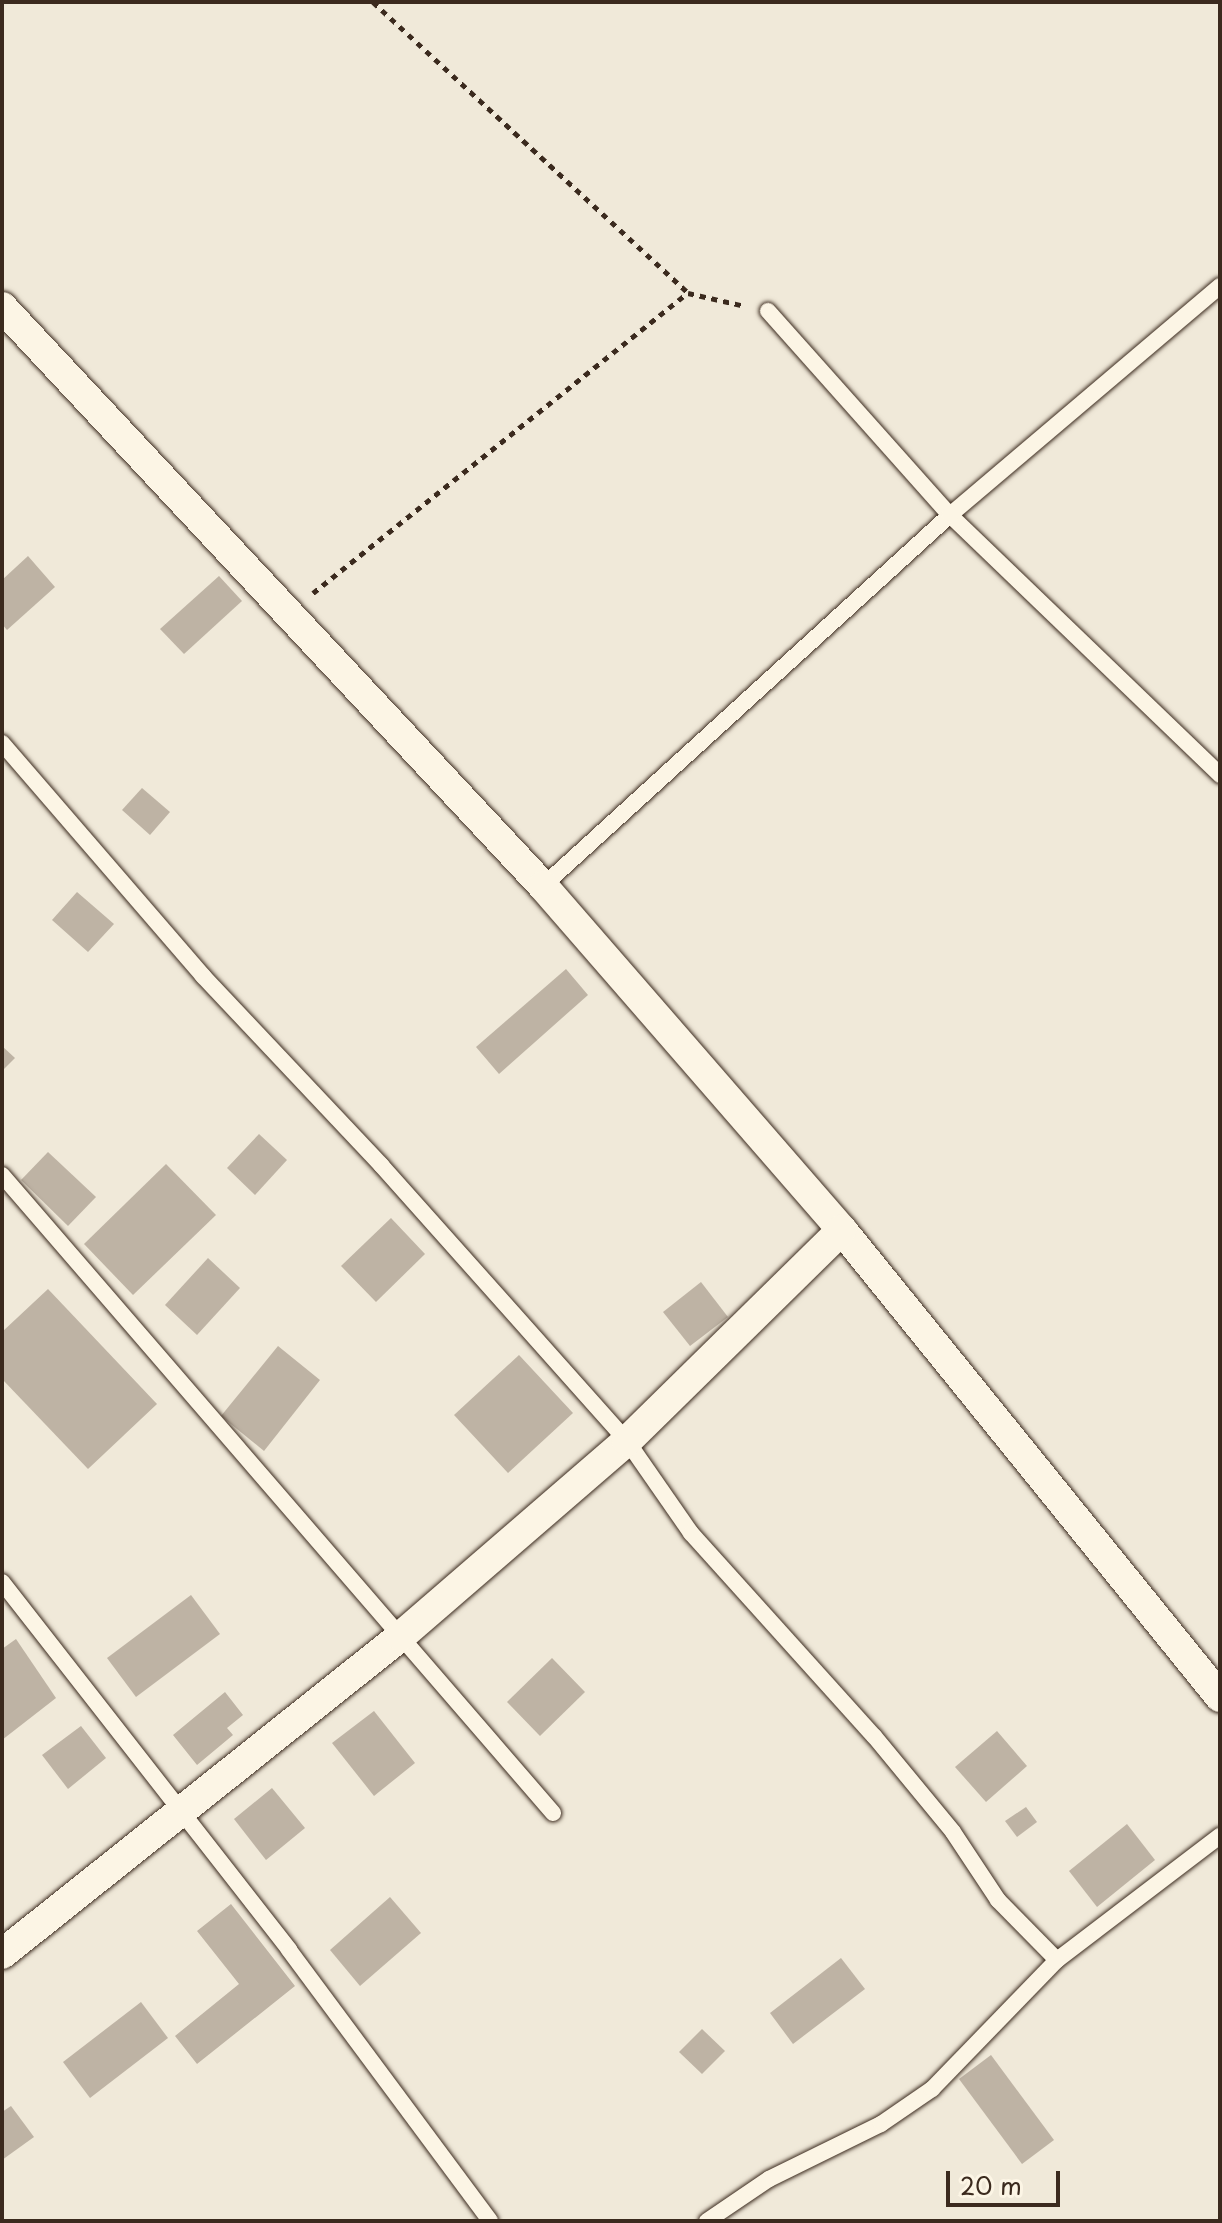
<!DOCTYPE html>
<html>
<head>
<meta charset="utf-8">
<style>
  body { margin:0 }
  #map { position:relative; width:1222px; height:2223px; overflow:hidden; background:#f0e9d9; font-family:"Playpen Sans",sans-serif }
  div>[style] { position:absolute }
  .building>* { inset:0; background:#beb3a4 }
  .path>* { height:5px; margin-top:-2.5px; transform-origin:0; background:repeating-linear-gradient(90deg,#3b2a1e 0 6px,transparent 0 12px) }
  .roads { filter:drop-shadow(0 0 2px #3b2a1e) drop-shadow(0 0 2px #3b2a1e) }
  .lane>* { height:16px; margin:-8px; padding:0 8px; transform-origin:8px; border-radius:8px; background:#fcf5e5 }
  .street>* { height:30px; margin:-15px; padding:0 15px; transform-origin:15px; border-radius:15px; background:#fcf5e5 }
  span { translate:-50% -50%; white-space:nowrap; text-align:center; line-height:1.15; -webkit-text-stroke:7px #fcf5e5; paint-order:stroke }
  .frame { position:absolute; inset:0; border:4px solid #3b2a1e; pointer-events:none }
  .scale { position:absolute; left:946px; top:2171px; width:114px; height:36px; box-sizing:border-box; border:4px solid #3b2a1e; border-top:0; padding-left:10px; font-size:24px; line-height:28px; white-space:nowrap; color:#3b2a1e; -webkit-text-stroke:6px #fcf5e5; paint-order:stroke }
</style>
</head>
<body>
<div id="map">
  <div class="building">
    <i style="clip-path:polygon(28px 556px,55px 587px,7px 630px,2px 624px,2px 580px)"></i>
    <i style="clip-path:polygon(219px 576px,242px 601px,184px 654px,160px 629px)"></i>
    <i style="clip-path:polygon(142px 788px,170px 812px,150px 835px,122px 810px)"></i>
    <i style="clip-path:polygon(77px 892px,114px 924px,88px 952px,52px 920px)"></i>
    <i style="clip-path:polygon(566px 969px,588px 995px,499px 1074px,476px 1047px)"></i>
    <i style="clip-path:polygon(2px 1046px,15px 1058px,2px 1071px)"></i>
    <i style="clip-path:polygon(259px 1134px,287px 1160px,255px 1195px,227px 1168px)"></i>
    <i style="clip-path:polygon(48px 1152px,96px 1197px,68px 1226px,21px 1180px)"></i>
    <i style="clip-path:polygon(166px 1164px,216px 1215px,133px 1295px,84px 1244px)"></i>
    <i style="clip-path:polygon(391px 1218px,425px 1254px,376px 1302px,341px 1266px)"></i>
    <i style="clip-path:polygon(208px 1258px,240px 1288px,197px 1335px,165px 1305px)"></i>
    <i style="clip-path:polygon(701px 1282px,728px 1317px,690px 1346px,663px 1312px)"></i>
    <i style="clip-path:polygon(48px 1289px,157px 1404px,88px 1469px,2px 1379px,2px 1332px)"></i>
    <i style="clip-path:polygon(278px 1346px,320px 1380px,264px 1451px,221px 1416px)"></i>
    <i style="clip-path:polygon(519px 1355px,573px 1413px,508px 1473px,454px 1415px)"></i>
    <i style="clip-path:polygon(191px 1595px,220px 1634px,136px 1697px,107px 1658px)"></i>
    <i style="clip-path:polygon(16px 1639px,56px 1698px,2px 1740px,2px 1649px)"></i>
    <i style="clip-path:polygon(552px 1658px,585px 1692px,540px 1736px,507px 1702px)"></i>
    <i style="clip-path:polygon(225px 1692px,243px 1715px,227px 1728px,233px 1735px,197px 1765px,173px 1735px)"></i>
    <i style="clip-path:polygon(374px 1711px,415px 1763px,374px 1796px,332px 1743px)"></i>
    <i style="clip-path:polygon(81px 1726px,106px 1758px,68px 1789px,42px 1755px)"></i>
    <i style="clip-path:polygon(997px 1731px,1027px 1766px,986px 1802px,955px 1767px)"></i>
    <i style="clip-path:polygon(272px 1788px,305px 1828px,266px 1860px,234px 1819px)"></i>
    <i style="clip-path:polygon(1026px 1807px,1037px 1822px,1017px 1837px,1005px 1821px)"></i>
    <i style="clip-path:polygon(1127px 1824px,1155px 1860px,1097px 1907px,1069px 1871px)"></i>
    <i style="clip-path:polygon(390px 1897px,421px 1933px,360px 1986px,330px 1950px)"></i>
    <i style="clip-path:polygon(231px 1904px,295px 1986px,197px 2064px,175px 2036px,239px 1984px,197px 1931px)"></i>
    <i style="clip-path:polygon(841px 1958px,865px 1989px,793px 2044px,770px 2013px)"></i>
    <i style="clip-path:polygon(141px 2002px,168px 2038px,90px 2098px,63px 2062px)"></i>
    <i style="clip-path:polygon(702px 2029px,725px 2051px,702px 2074px,679px 2052px)"></i>
    <i style="clip-path:polygon(991px 2055px,1054px 2140px,1022px 2164px,959px 2079px)"></i>
    <i style="clip-path:polygon(11px 2106px,34px 2137px,2px 2160px,2px 2112px)"></i>
  </div>
  <div class="path">
    <i style="left:373px;top:2px;width:429px;rotate:42.7deg"></i>
    <i style="left:688px;top:293px;width:58px;rotate:12.8deg"></i>
    <i style="left:313px;top:593px;width:480px;rotate:-38.7deg"></i>
  </div>
  <div class="roads">
    <div class="lane">
      <i style="left:768px;top:311px;width:273px;rotate:48.3deg"></i>
      <i style="left:950px;top:515px;width:375px;rotate:43.9deg"></i>
      <i style="left:2px;top:743px;width:308px;rotate:49.2deg"></i>
      <i style="left:203px;top:976px;width:260px;rotate:46.7deg"></i>
      <i style="left:381px;top:1165px;width:370px;rotate:48.3deg"></i>
      <i style="left:627px;top:1441px;width:112px;rotate:55.2deg"></i>
      <i style="left:691px;top:1533px;width:273px;rotate:48deg"></i>
      <i style="left:874px;top:1736px;width:124px;rotate:50.5deg"></i>
      <i style="left:953px;top:1832px;width:82px;rotate:56.5deg"></i>
      <i style="left:998px;top:1900px;width:84px;rotate:45.5deg"></i>
      <i style="left:543px;top:886px;width:551px;rotate:-42.35deg"></i>
      <i style="left:950px;top:515px;width:354px;rotate:-40.3deg"></i>
      <i style="left:2px;top:1175px;width:843px;rotate:49.18deg"></i>
      <i style="left:2px;top:1582px;width:467px;rotate:52deg"></i>
      <i style="left:289px;top:1950px;width:337px;rotate:53.4deg"></i>
      <i style="left:707px;top:2221px;width:75px;rotate:-34.1deg"></i>
      <i style="left:769px;top:2179px;width:125px;rotate:-26.2deg"></i>
      <i style="left:881px;top:2124px;width:62px;rotate:-34.5deg"></i>
      <i style="left:932px;top:2089px;width:180px;rotate:-45.9deg"></i>
      <i style="left:1057px;top:1960px;width:205px;rotate:-37.3deg"></i>
    </div>
    <div class="street">
      <i style="left:2px;top:307px;width:792px;rotate:46.94deg"></i>
      <i style="left:543px;top:886px;width:456px;rotate:49deg"></i>
      <i style="left:842px;top:1230px;width:601px;rotate:51.01deg"></i>
      <i style="left:2px;top:1954px;width:510px;rotate:-38.55deg"></i>
      <i style="left:401px;top:1636px;width:298px;rotate:-40.8deg"></i>
      <i style="left:627px;top:1441px;width:301px;rotate:-44.5deg"></i>
    </div>
  </div>
  <div class="frame"></div>
  <div class="scale">20 m</div>
</div>
</body>
</html>
